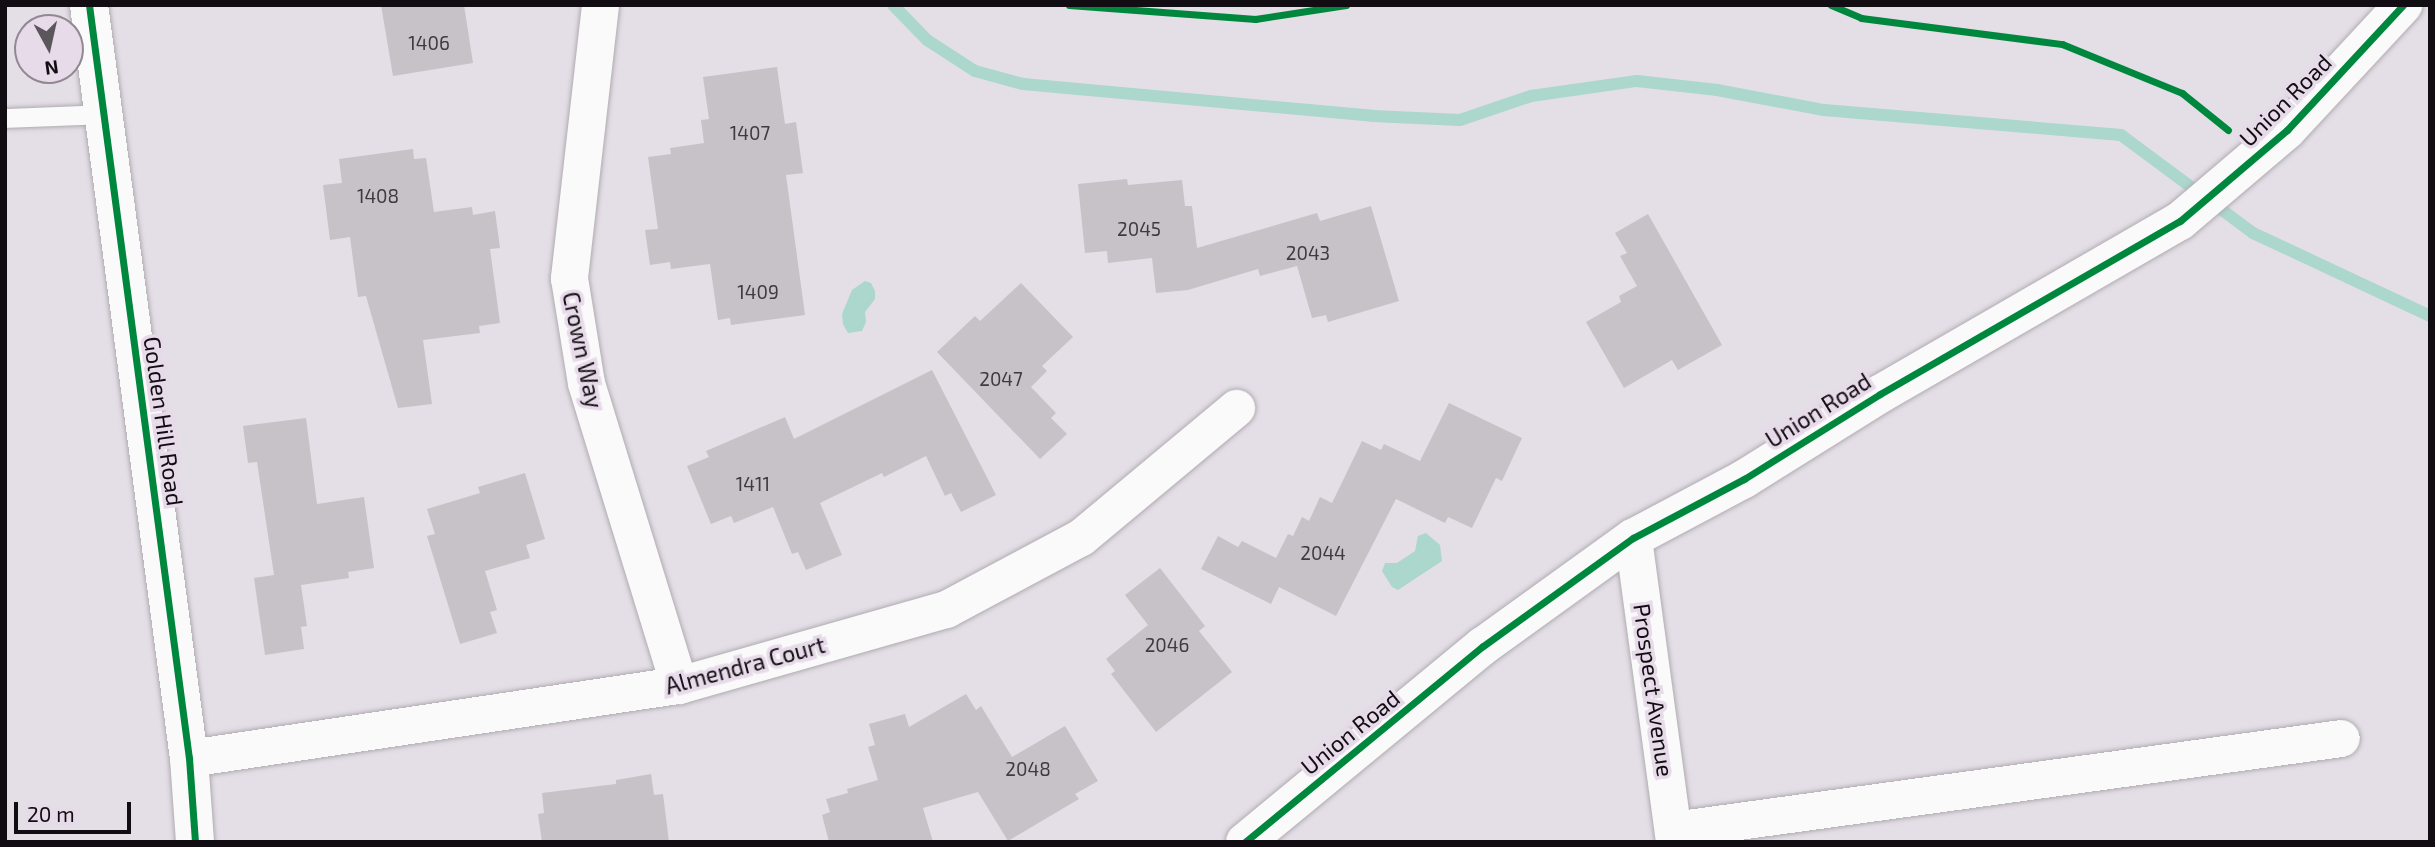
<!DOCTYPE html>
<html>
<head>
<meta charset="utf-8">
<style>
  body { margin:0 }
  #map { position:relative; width:2435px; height:847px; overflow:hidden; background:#e4dee6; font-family:"Exo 2",sans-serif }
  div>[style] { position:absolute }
  .water>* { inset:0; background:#abd7cd }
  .stream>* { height:12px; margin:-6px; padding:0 6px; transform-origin:6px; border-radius:6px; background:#abd7cd }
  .building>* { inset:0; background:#c7c2c8 }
  .roads { filter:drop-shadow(0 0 2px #b0abb1) drop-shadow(0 0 2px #b0abb1) }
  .service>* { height:19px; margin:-9.5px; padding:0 9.5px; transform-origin:9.5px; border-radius:9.5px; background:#fbfafb }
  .minor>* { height:37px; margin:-18.5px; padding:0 18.5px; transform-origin:18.5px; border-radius:18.5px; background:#fbfafb }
  .secondary>* { height:38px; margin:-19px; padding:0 19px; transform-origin:19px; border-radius:19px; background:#fbfafb }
  .cycleway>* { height:7px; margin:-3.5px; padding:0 3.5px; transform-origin:3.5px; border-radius:3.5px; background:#00873e }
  span { translate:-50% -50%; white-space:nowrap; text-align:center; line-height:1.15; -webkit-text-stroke:7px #e7dae9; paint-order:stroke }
  .number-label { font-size:19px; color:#3e3a40 }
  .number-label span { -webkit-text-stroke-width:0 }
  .street-label { font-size:23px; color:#110d12 }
  .frame { position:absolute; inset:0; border:7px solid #110d12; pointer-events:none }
  .north { position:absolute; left:14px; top:14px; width:70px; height:70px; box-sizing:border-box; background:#e7dae9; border:2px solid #918893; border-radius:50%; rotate:172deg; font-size:19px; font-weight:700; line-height:28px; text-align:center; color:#110d12 }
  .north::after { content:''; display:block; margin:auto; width:24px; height:32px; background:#5b565c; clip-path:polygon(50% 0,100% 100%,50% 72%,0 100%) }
  .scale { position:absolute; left:14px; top:802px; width:117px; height:32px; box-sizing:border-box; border:4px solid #110d12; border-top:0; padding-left:9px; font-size:21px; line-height:24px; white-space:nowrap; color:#110d12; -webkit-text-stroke:5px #e7dae9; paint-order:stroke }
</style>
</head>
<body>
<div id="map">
  <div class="water">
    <i style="clip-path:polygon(865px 281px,871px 283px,875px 291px,875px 299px,865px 312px,866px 322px,862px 331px,848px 333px,843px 324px,842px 314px,852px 290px)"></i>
    <i style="clip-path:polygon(1426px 533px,1440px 545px,1442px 561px,1398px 590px,1392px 587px,1382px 571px,1385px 563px,1397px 563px,1415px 551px,1418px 536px)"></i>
  </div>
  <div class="stream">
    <i style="left:893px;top:5px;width:49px;rotate:45.8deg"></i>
    <i style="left:927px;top:40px;width:57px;rotate:32.9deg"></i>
    <i style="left:975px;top:71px;width:50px;rotate:15.2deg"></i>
    <i style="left:1023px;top:84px;width:351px;rotate:5.2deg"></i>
    <i style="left:1373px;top:116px;width:87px;rotate:2.6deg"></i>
    <i style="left:1460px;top:120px;width:75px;rotate:-18.7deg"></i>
    <i style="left:1531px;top:96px;width:107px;rotate:-8.1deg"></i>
    <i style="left:1637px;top:81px;width:81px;rotate:6.4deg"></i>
    <i style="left:1717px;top:90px;width:109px;rotate:10.6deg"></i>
    <i style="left:1824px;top:110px;width:298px;rotate:4.8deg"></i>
    <i style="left:2121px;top:135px;width:164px;rotate:36.6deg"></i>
    <i style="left:2253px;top:233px;width:195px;rotate:25.1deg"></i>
  </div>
  <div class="building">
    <i style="clip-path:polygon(381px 5px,464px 5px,473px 63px,393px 76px)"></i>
    <i style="clip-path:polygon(777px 67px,785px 124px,796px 122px,803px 173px,786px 175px,805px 315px,731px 325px,730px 318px,718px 320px,710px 264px,671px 269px,670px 262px,650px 265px,645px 230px,658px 229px,648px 157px,671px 154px,670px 148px,704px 143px,701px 120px,709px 119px,703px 77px)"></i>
    <i style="clip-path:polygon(413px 149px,414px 159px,426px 158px,434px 212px,472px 207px,473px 215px,495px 211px,500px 248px,490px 249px,500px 323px,479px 326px,480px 333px,423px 340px,432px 404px,398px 408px,366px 296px,358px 297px,350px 237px,330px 240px,323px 185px,342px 183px,339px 159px)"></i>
    <i style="clip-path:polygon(1127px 179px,1128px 185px,1182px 180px,1185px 206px,1192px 206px,1197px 248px,1317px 213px,1320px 221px,1371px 206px,1399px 301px,1328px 322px,1326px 315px,1312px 318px,1297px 266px,1260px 276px,1258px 269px,1188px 290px,1156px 293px,1152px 258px,1108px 263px,1107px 251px,1085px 253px,1078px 184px)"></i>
    <i style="clip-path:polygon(1648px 214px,1722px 345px,1678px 370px,1672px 360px,1624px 388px,1586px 322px,1621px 302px,1619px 296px,1637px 286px,1620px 256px,1627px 253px,1615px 233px)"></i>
    <i style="clip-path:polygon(1021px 283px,1073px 337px,1042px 366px,1047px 371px,1031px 387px,1056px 413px,1051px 418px,1067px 434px,1040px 459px,937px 352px,975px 316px,980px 321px)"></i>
    <i style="clip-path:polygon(932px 370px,996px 495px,961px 512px,951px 493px,945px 496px,926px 456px,884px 477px,882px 473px,820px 503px,842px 555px,806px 570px,798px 552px,792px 554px,773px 507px,734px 523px,731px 516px,711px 524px,687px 466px,709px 457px,706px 451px,785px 417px,794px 439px)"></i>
    <i style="clip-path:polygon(1449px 403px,1522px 438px,1502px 481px,1496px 478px,1472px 528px,1448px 517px,1445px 523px,1396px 499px,1336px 616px,1279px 587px,1271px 604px,1201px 569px,1218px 536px,1238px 547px,1242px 541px,1276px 558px,1288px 534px,1293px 536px,1302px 517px,1309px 521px,1320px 497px,1332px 503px,1362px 441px,1381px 450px,1384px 444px,1420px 461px)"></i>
    <i style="clip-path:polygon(306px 418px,317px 504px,364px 497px,374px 568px,348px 572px,349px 578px,301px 585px,307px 626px,301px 627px,304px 649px,265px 655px,254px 578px,274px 575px,257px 462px,248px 463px,243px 426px)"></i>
    <i style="clip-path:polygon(525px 473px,545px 539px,526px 545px,530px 558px,485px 571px,497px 610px,490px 612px,497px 633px,460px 644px,427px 536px,435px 534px,427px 509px,480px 493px,478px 487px)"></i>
    <i style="clip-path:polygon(1160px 568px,1205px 626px,1199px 631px,1232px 672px,1156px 732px,1111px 674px,1115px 671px,1106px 659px,1148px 625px,1125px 595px)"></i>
    <i style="clip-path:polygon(966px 694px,976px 710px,981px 706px,1012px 757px,1065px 726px,1098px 781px,1075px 794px,1079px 799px,1008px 841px,978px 792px,923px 808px,933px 842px,829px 842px,822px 815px,830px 812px,826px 799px,848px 793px,847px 789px,878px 780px,868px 747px,875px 745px,869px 724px,905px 714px,909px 727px)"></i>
    <i style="clip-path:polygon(651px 774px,654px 795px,663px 794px,669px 842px,542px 842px,538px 814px,544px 813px,542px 793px,616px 784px,616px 780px)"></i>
  </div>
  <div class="roads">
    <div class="service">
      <i style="left:5px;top:118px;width:99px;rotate:-2.3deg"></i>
    </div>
    <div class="minor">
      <i style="left:600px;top:5px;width:275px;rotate:96.5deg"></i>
      <i style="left:569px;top:278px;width:106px;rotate:80.8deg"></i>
      <i style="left:586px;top:383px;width:316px;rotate:72.9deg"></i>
      <i style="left:1633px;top:538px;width:307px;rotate:82.3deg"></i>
      <i style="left:189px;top:758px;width:495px;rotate:-8.5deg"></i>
      <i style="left:679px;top:685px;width:278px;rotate:-15.9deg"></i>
      <i style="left:946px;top:609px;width:153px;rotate:-28.1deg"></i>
      <i style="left:1081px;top:537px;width:202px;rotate:-39.8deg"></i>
      <i style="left:1673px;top:830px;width:674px;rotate:-7.84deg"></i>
    </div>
    <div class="secondary">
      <i style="left:89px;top:5px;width:760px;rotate:82.44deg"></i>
      <i style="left:189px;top:758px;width:84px;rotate:85.9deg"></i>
      <i style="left:1245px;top:842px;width:308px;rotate:-39.5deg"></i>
      <i style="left:1483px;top:646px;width:185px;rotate:-35.8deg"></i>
      <i style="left:1633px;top:538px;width:126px;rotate:-28deg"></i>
      <i style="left:1744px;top:479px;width:160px;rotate:-32deg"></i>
      <i style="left:1880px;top:394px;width:346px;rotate:-30deg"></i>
      <i style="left:2180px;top:221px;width:140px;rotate:-40.4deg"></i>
      <i style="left:2287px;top:130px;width:171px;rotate:-47.1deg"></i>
    </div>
  </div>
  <div class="cycleway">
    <i style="left:89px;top:5px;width:760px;rotate:82.44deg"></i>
    <i style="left:189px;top:758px;width:84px;rotate:85.9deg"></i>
    <i style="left:1069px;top:5px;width:187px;rotate:4.3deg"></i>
    <i style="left:1255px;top:19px;width:92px;rotate:-8.7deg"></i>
    <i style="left:1831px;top:5px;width:33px;rotate:23deg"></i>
    <i style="left:1861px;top:18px;width:203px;rotate:7.4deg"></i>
    <i style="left:2062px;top:44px;width:130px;rotate:22.2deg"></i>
    <i style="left:2182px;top:93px;width:59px;rotate:38.8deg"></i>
    <i style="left:1245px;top:842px;width:308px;rotate:-39.5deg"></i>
    <i style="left:1483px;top:646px;width:185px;rotate:-35.8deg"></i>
    <i style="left:1633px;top:538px;width:126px;rotate:-28deg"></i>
    <i style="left:1744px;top:479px;width:160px;rotate:-32deg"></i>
    <i style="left:1880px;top:394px;width:346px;rotate:-30deg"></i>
    <i style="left:2180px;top:221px;width:140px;rotate:-40.4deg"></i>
    <i style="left:2287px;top:130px;width:171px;rotate:-47.1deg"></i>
  </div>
  <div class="number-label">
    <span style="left:429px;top:43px">1406</span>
    <span style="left:750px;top:133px">1407</span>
    <span style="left:378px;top:196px">1408</span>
    <span style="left:1139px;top:229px">2045</span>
    <span style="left:1308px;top:253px">2043</span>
    <span style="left:758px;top:292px">1409</span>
    <span style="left:1001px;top:379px">2047</span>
    <span style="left:753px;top:484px">1411</span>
    <span style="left:1323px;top:553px">2044</span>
    <span style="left:1167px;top:645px">2046</span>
    <span style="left:1028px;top:769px">2048</span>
  </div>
  <div class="street-label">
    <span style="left:2285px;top:100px;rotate:-45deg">Union Road</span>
    <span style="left:583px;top:350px;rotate:78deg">Crown Way</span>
    <span style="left:1818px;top:410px;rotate:-32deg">Union Road</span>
    <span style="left:164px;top:421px;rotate:82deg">Golden Hill Road</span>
    <span style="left:745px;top:665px;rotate:-15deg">Almendra Court</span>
    <span style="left:1654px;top:690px;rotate:82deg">Prospect Avenue</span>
    <span style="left:1350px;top:732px;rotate:-39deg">Union Road</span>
  </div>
  <div class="frame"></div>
  <div class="north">N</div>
  <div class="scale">20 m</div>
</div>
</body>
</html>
